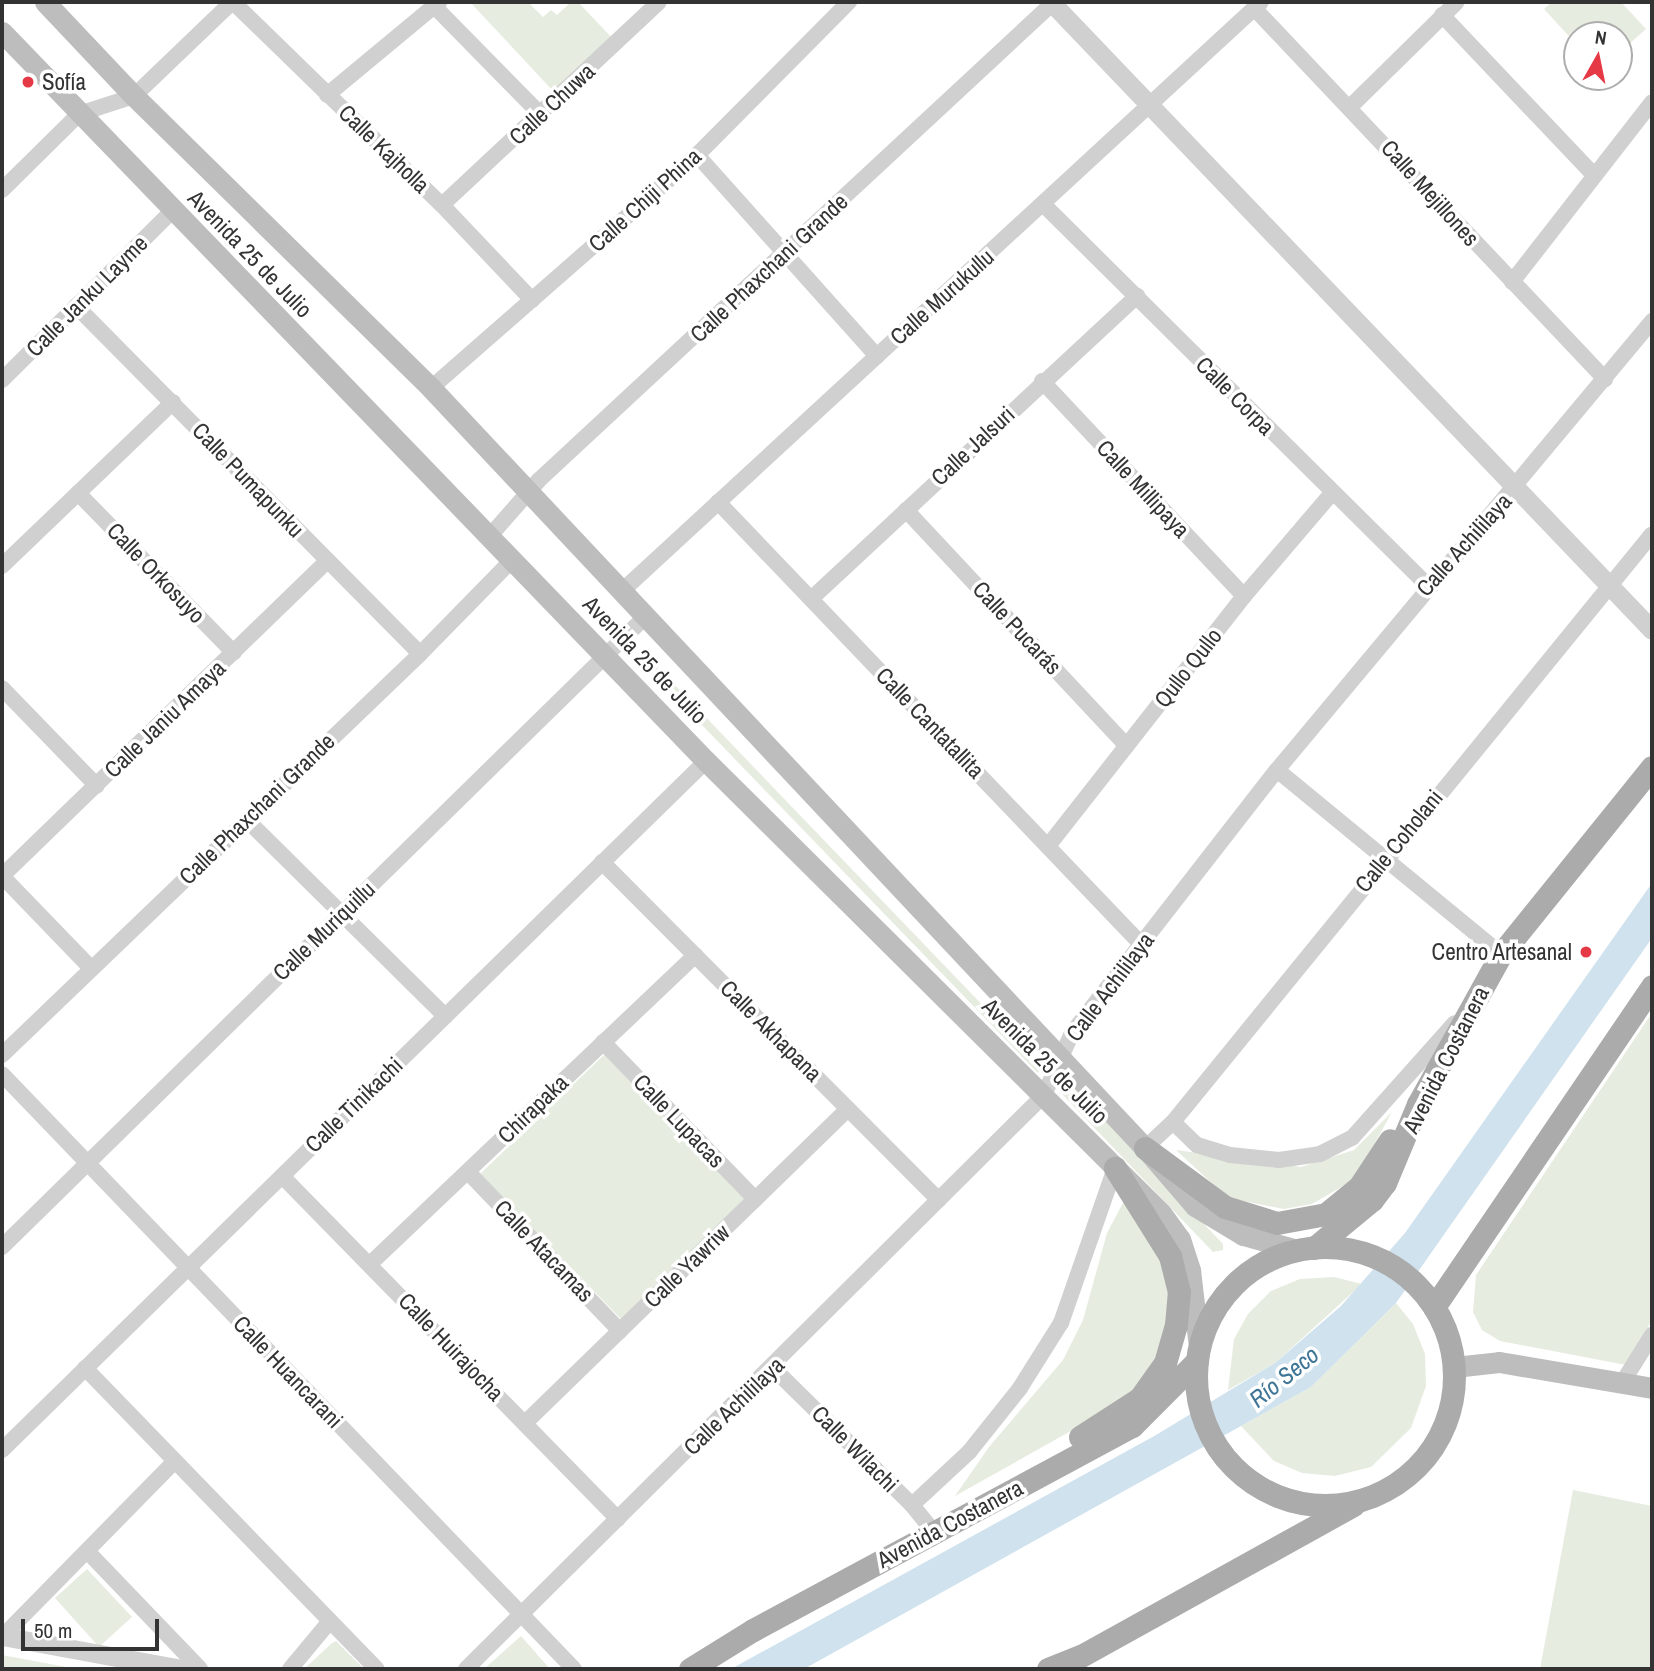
<!DOCTYPE html>
<html>
<head>
<meta charset="utf-8">
<style>
  body { margin:0 }
  #map { position:relative; width:1654px; height:1671px; overflow:hidden; background:#fff; font-family:"Archivo Narrow",sans-serif }
  div>[style] { position:absolute }
  .green>* { inset:0; background:#e6ecdf }
  .water>* { inset:0; background:#cfe2ee }
  .minor>* { height:16px; margin:-8px; padding:0 8px; transform-origin:8px; border-radius:8px; background:#d0d0d0 }
  .tertiary>* { height:19px; margin:-9.5px; padding:0 9.5px; transform-origin:9.5px; border-radius:9.5px; background:#d0d0d0 }
  .secondary>* { height:21px; margin:-10.5px; padding:0 10.5px; transform-origin:10.5px; border-radius:10.5px; background:#bdbdbd }
  .primary>* { height:23px; margin:-11.5px; padding:0 11.5px; transform-origin:11.5px; border-radius:11.5px; background:#ababab }
  .primary>.ring { margin:-11.5px; padding:0; box-sizing:content-box; background:none; border:23px solid #ababab; border-radius:50% }
  .dots>* { width:19px; height:19px; translate:-50% -50%; box-sizing:border-box; border:4px solid #fff; border-radius:50% }
  span { translate:-50% -50%; white-space:nowrap; text-align:center; line-height:1.15; -webkit-text-stroke:7px #fff; paint-order:stroke }
  .poi-label { font-size:23px; color:#333 }
  .left { translate:0 -50%; text-align:left }
  .right { translate:-100% -50%; text-align:right }
  .street-label { font-size:23px; color:#333 }
  .water-label { font-size:24px; color:#3f7597; font-style:italic }
  .frame { position:absolute; inset:0; border:4px solid #333; pointer-events:none }
  .north { position:absolute; left:1563px; top:21px; width:70px; height:70px; box-sizing:border-box; background:#fff; border:2px solid #adadad; border-radius:50%; rotate:9deg; font-size:19px; font-weight:700; line-height:28px; text-align:center; color:#333 }
  .north::after { content:''; display:block; margin:auto; width:24px; height:32px; background:#e63946; clip-path:polygon(50% 0,100% 100%,50% 72%,0 100%) }
  .scale { position:absolute; left:21px; top:1619px; width:138px; height:32px; box-sizing:border-box; border:4px solid #333; border-top:0; padding-left:9px; font-size:21px; line-height:24px; white-space:nowrap; color:#333; -webkit-text-stroke:5px #fff; paint-order:stroke }
</style>
</head>
<body>
<div id="map">
  <div class="green">
    <i style="clip-path:polygon(470px 2px,528px 2px,543px 17px,551px 10px,557px 15px,571px 2px,578px 2px,614px 40px,555px 93px)"></i>
    <i style="clip-path:polygon(1552px 2px,1621px 2px,1646px 29px,1619px 53px,1619px 35px,1577px 35px,1577px 45px,1544px 9px)"></i>
    <i style="clip-path:polygon(648px 657px,1041px 1066px,1038px 1073px,645px 666px)"></i>
    <i style="clip-path:polygon(1652px 1013px,1652px 1320px,1626px 1365px,1500px 1341px,1482px 1330px,1473px 1312px,1476px 1275px)"></i>
    <i style="clip-path:polygon(605px 1054px,746px 1199px,621px 1319px,480px 1174px)"></i>
    <i style="clip-path:polygon(1072px 1085px,1223px 1244px,1223px 1250px,1213px 1252px,1061px 1093px,1062px 1087px)"></i>
    <i style="clip-path:polygon(1392px 1112px,1355px 1179px,1312px 1204px,1284px 1209px,1228px 1198px,1176px 1150px,1301px 1167px,1354px 1150px)"></i>
    <i style="clip-path:polygon(1124px 1201px,1171px 1277px,1167px 1335px,1141px 1385px,1119px 1404px,955px 1496px,989px 1447px,1063px 1360px,1083px 1320px,1107px 1233px)"></i>
    <i style="clip-path:polygon(1334px 1277px,1362px 1284px,1275px 1363px,1228px 1390px,1234px 1339px,1248px 1314px,1271px 1291px,1300px 1279px)"></i>
    <i style="clip-path:polygon(1396px 1303px,1413px 1324px,1425px 1354px,1426px 1386px,1411px 1428px,1371px 1467px,1335px 1476px,1302px 1473px,1274px 1461px,1241px 1426px,1311px 1387px)"></i>
    <i style="clip-path:polygon(1573px 1490px,1652px 1506px,1652px 1669px,1540px 1669px)"></i>
    <i style="clip-path:polygon(87px 1569px,132px 1617px,99px 1647px,55px 1598px)"></i>
    <i style="clip-path:polygon(521px 1636px,550px 1669px,484px 1669px)"></i>
    <i style="clip-path:polygon(336px 1641px,364px 1669px,304px 1669px,332px 1643px)"></i>
    <i style="clip-path:polygon(2px 1655px,77px 1669px,2px 1669px)"></i>
  </div>
  <div class="water">
    <i style="clip-path:polygon(1652px 883px,1652px 938px,1396px 1303px,1311px 1387px,804px 1669px,731px 1669px,1156px 1435px,1275px 1363px,1341px 1306px,1405px 1233px)"></i>
  </div>
  <div class="minor">
    <i style="left:233px;top:2px;width:291px;rotate:44.2deg"></i>
    <i style="left:442px;top:205px;width:131px;rotate:46.5deg"></i>
    <i style="left:434px;top:6px;width:153px;rotate:45.5deg"></i>
    <i style="left:1254px;top:8px;width:511px;rotate:46.59deg"></i>
    <i style="left:1442px;top:15px;width:221px;rotate:46.5deg"></i>
    <i style="left:327px;top:95px;width:146px;rotate:-39.7deg"></i>
    <i style="left:1351px;top:106px;width:148px;rotate:-44.5deg"></i>
    <i style="left:697px;top:155px;width:270px;rotate:48.2deg"></i>
    <i style="left:2px;top:190px;width:108px;rotate:-44.6deg"></i>
    <i style="left:79px;top:114px;width:58px;rotate:-18.1deg"></i>
    <i style="left:134px;top:96px;width:136px;rotate:-43.8deg"></i>
    <i style="left:442px;top:205px;width:297px;rotate:-43.1deg"></i>
    <i style="left:1044px;top:205px;width:540px;rotate:44.77deg"></i>
    <i style="left:1512px;top:282px;width:228px;rotate:-52.1deg"></i>
    <i style="left:76px;top:306px;width:489px;rotate:45.3deg"></i>
    <i style="left:2px;top:380px;width:240px;rotate:-44.8deg"></i>
    <i style="left:1042px;top:381px;width:295px;rotate:46.8deg"></i>
    <i style="left:431px;top:388px;width:354px;rotate:-41.2deg"></i>
    <i style="left:697px;top:155px;width:216px;rotate:-45.2deg"></i>
    <i style="left:78px;top:493px;width:223px;rotate:45.7deg"></i>
    <i style="left:718px;top:502px;width:613px;rotate:46.26deg"></i>
    <i style="left:906px;top:510px;width:323px;rotate:46.9deg"></i>
    <i style="left:489px;top:537px;width:76px;rotate:-48.7deg"></i>
    <i style="left:539px;top:480px;width:703px;rotate:-42.87deg"></i>
    <i style="left:2px;top:566px;width:237px;rotate:-43.8deg"></i>
    <i style="left:622px;top:591px;width:869px;rotate:-42.67deg"></i>
    <i style="left:812px;top:598px;width:444px;rotate:-42.9deg"></i>
    <i style="left:2px;top:688px;width:136px;rotate:45.9deg"></i>
    <i style="left:1277px;top:770px;width:290px;rotate:39.4deg"></i>
    <i style="left:247px;top:820px;width:279px;rotate:44.7deg"></i>
    <i style="left:1048px;top:846px;width:318px;rotate:-51.9deg"></i>
    <i style="left:1244px;top:596px;width:134px;rotate:-49.5deg"></i>
    <i style="left:602px;top:862px;width:477px;rotate:45.1deg"></i>
    <i style="left:2px;top:876px;width:451px;rotate:-44.1deg"></i>
    <i style="left:2px;top:876px;width:127px;rotate:46deg"></i>
    <i style="left:603px;top:1042px;width:219px;rotate:45.9deg"></i>
    <i style="left:2px;top:1055px;width:579px;rotate:-43.81deg"></i>
    <i style="left:420px;top:654px;width:130px;rotate:-45.6deg"></i>
    <i style="left:2px;top:1074px;width:825px;rotate:46.13deg"></i>
    <i style="left:1173px;top:1122px;width:33px;rotate:44deg"></i>
    <i style="left:1197px;top:1145px;width:34px;rotate:17deg"></i>
    <i style="left:1230px;top:1155px;width:49px;rotate:5.8deg"></i>
    <i style="left:1279px;top:1160px;width:41px;rotate:-8.3deg"></i>
    <i style="left:1320px;top:1154px;width:36px;rotate:-27deg"></i>
    <i style="left:1352px;top:1138px;width:154px;rotate:-48.2deg"></i>
    <i style="left:1145px;top:1148px;width:38px;rotate:-43deg"></i>
    <i style="left:1173px;top:1122px;width:758px;rotate:-50.83deg"></i>
    <i style="left:468px;top:1172px;width:220px;rotate:46.3deg"></i>
    <i style="left:282px;top:1176px;width:480px;rotate:45.6deg"></i>
    <i style="left:2px;top:1247px;width:902px;rotate:-44.42deg"></i>
    <i style="left:371px;top:1263px;width:447px;rotate:-43.5deg"></i>
    <i style="left:85px;top:1368px;width:419px;rotate:45.9deg"></i>
    <i style="left:773px;top:1368px;width:195px;rotate:44.6deg"></i>
    <i style="left:912px;top:1505px;width:35px;rotate:51deg"></i>
    <i style="left:1622px;top:1383px;width:57px;rotate:-58deg"></i>
    <i style="left:525px;top:1423px;width:450px;rotate:-44.2deg"></i>
    <i style="left:2px;top:1450px;width:985px;rotate:-44.38deg"></i>
    <i style="left:912px;top:1505px;width:78px;rotate:-42.9deg"></i>
    <i style="left:969px;top:1452px;width:82px;rotate:-51.4deg"></i>
    <i style="left:1020px;top:1388px;width:77px;rotate:-57.8deg"></i>
    <i style="left:1061px;top:1323px;width:164px;rotate:-70.8deg"></i>
    <i style="left:87px;top:1551px;width:163px;rotate:46.2deg"></i>
    <i style="left:3px;top:1636px;width:245px;rotate:-45.5deg"></i>
    <i style="left:290px;top:1669px;width:62px;rotate:-50.2deg"></i>
    <i style="left:466px;top:1669px;width:815px;rotate:-44.8deg"></i>
    <i style="left:1044px;top:1095px;width:68px;rotate:-65.7deg"></i>
    <i style="left:1072px;top:1033px;width:333px;rotate:-52.1deg"></i>
    <i style="left:1277px;top:770px;width:585px;rotate:-50.13deg"></i>
  </div>
  <div class="tertiary">
    <i style="left:1051px;top:2px;width:869px;rotate:46.26deg"></i>
    <i style="left:2px;top:1636px;width:183px;rotate:10.4deg"></i>
  </div>
  <div class="secondary">
    <i style="left:45px;top:2px;width:129px;rotate:46.6deg"></i>
    <i style="left:134px;top:96px;width:417px;rotate:44.5deg"></i>
    <i style="left:431px;top:388px;width:1043px;rotate:46.79deg"></i>
    <i style="left:1145px;top:1148px;width:77px;rotate:49.2deg"></i>
    <i style="left:1195px;top:1206px;width:56px;rotate:31.1deg"></i>
    <i style="left:1243px;top:1235px;width:56px;rotate:15.5deg"></i>
    <i style="left:2px;top:32px;width:1013px;rotate:46deg"></i>
    <i style="left:706px;top:761px;width:641px;rotate:44.81deg"></i>
    <i style="left:1161px;top:1213px;width:32px;rotate:54deg"></i>
    <i style="left:1180px;top:1239px;width:33px;rotate:72deg"></i>
    <i style="left:1190px;top:1270px;width:78px;rotate:83.3deg"></i>
    <i style="left:1454px;top:1367px;width:45px;rotate:-6.3deg"></i>
    <i style="left:1499px;top:1362px;width:155px;rotate:9.6deg"></i>
  </div>
  <div class="primary">
    <i style="left:1145px;top:1148px;width:99px;rotate:36.4deg"></i>
    <i style="left:1225px;top:1207px;width:54px;rotate:17.1deg"></i>
    <i style="left:1277px;top:1223px;width:50px;rotate:-10.4deg"></i>
    <i style="left:1326px;top:1214px;width:43px;rotate:-39.3deg"></i>
    <i style="left:1359px;top:1187px;width:56px;rotate:-56.6deg"></i>
    <i class="ring" style="left:1196px;top:1247px;width:235px;height:235px"></i>
    <i style="left:1314px;top:1248px;width:75px;rotate:-39.6deg"></i>
    <i style="left:1372px;top:1200px;width:21px;rotate:-53deg"></i>
    <i style="left:1385px;top:1183px;width:86px;rotate:-67.3deg"></i>
    <i style="left:1418px;top:1104px;width:171px;rotate:-61deg"></i>
    <i style="left:1501px;top:954px;width:240px;rotate:-51.1deg"></i>
    <i style="left:1434px;top:1307px;width:388px;rotate:-55.8deg"></i>
    <i style="left:1080px;top:1437px;width:72px;rotate:-33deg"></i>
    <i style="left:1140px;top:1398px;width:43px;rotate:-54.5deg"></i>
    <i style="left:1165px;top:1363px;width:40px;rotate:-74deg"></i>
    <i style="left:1176px;top:1325px;width:33px;rotate:-85deg"></i>
    <i style="left:1179px;top:1292px;width:37px;rotate:-104deg"></i>
    <i style="left:1170px;top:1256px;width:104px;rotate:-122deg"></i>
    <i style="left:690px;top:1669px;width:74px;rotate:-31.8deg"></i>
    <i style="left:753px;top:1630px;width:430px;rotate:-28.3deg"></i>
    <i style="left:1132px;top:1426px;width:92px;rotate:-45deg"></i>
    <i style="left:1048px;top:1669px;width:35px;rotate:-22deg"></i>
    <i style="left:1081px;top:1656px;width:311px;rotate:-29deg"></i>
  </div>
  <div class="dots">
    <i style="left:28px;top:82px;background:#e63946"></i>
    <i style="left:1586px;top:952px;background:#e63946"></i>
  </div>
  <div class="poi-label">
    <span class="left" style="left:42px;top:82px">Sofía</span>
    <span class="right" style="left:1572px;top:952px">Centro Artesanal</span>
  </div>
  <div class="street-label">
    <span style="left:552px;top:104px;rotate:-43deg">Calle Chuwa</span>
    <span style="left:384px;top:149px;rotate:44deg">Calle Kajholla</span>
    <span style="left:1430px;top:193px;rotate:48deg">Calle Mejillones</span>
    <span style="left:645px;top:200px;rotate:-42deg">Calle Chiji Phina</span>
    <span style="left:250px;top:254px;rotate:46deg">Avenida 25 de Julio</span>
    <span style="left:769px;top:268px;rotate:-43deg">Calle Phaxchani Grande</span>
    <span style="left:87px;top:296px;rotate:-45deg">Calle Janku Layme</span>
    <span style="left:942px;top:297px;rotate:-42deg">Calle Murukullu</span>
    <span style="left:1235px;top:396px;rotate:45deg">Calle Corpa</span>
    <span style="left:973px;top:446px;rotate:-43deg">Calle Jalsuri</span>
    <span style="left:248px;top:480px;rotate:46deg">Calle Pumapunku</span>
    <span style="left:1143px;top:489px;rotate:47deg">Calle Millipaya</span>
    <span style="left:1464px;top:545px;rotate:-48deg">Calle Achililaya</span>
    <span style="left:156px;top:573px;rotate:46deg">Calle Orkosuyo</span>
    <span style="left:1017px;top:628px;rotate:47deg">Calle Pucarás</span>
    <span style="left:645px;top:660px;rotate:46deg">Avenida 25 de Julio</span>
    <span style="left:1188px;top:668px;rotate:-52deg">Qullo Qullo</span>
    <span style="left:165px;top:719px;rotate:-44deg">Calle Janiu Amaya</span>
    <span style="left:930px;top:723px;rotate:46deg">Calle Cantatallita</span>
    <span style="left:257px;top:809px;rotate:-44deg">Calle Phaxchani Grande</span>
    <span style="left:1399px;top:841px;rotate:-51deg">Calle Coholani</span>
    <span style="left:324px;top:931px;rotate:-44deg">Calle Muriquillu</span>
    <span style="left:1110px;top:987px;rotate:-53deg">Calle Achililaya</span>
    <span style="left:771px;top:1031px;rotate:45deg">Calle Akhapana</span>
    <span style="left:1446px;top:1060px;rotate:-63deg">Avenida Costanera</span>
    <span style="left:1045px;top:1061px;rotate:45deg">Avenida 25 de Julio</span>
    <span style="left:354px;top:1105px;rotate:-44deg">Calle Tinikachi</span>
    <span style="left:533px;top:1109px;rotate:-44deg">Chirapaka</span>
    <span style="left:679px;top:1121px;rotate:46deg">Calle Lupacas</span>
    <span style="left:544px;top:1251px;rotate:46deg">Calle Atacamas</span>
    <span style="left:687px;top:1266px;rotate:-44deg">Calle Yawriw</span>
    <span style="left:451px;top:1347px;rotate:46deg">Calle Huirajocha</span>
    <span style="left:288px;top:1372px;rotate:46deg">Calle Huancarani</span>
    <span style="left:734px;top:1406px;rotate:-44deg">Calle Achililaya</span>
    <span style="left:855px;top:1449px;rotate:45deg">Calle Wilachi</span>
    <span style="left:950px;top:1524px;rotate:-28deg">Avenida Costanera</span>
  </div>
  <div class="water-label">
    <span style="left:1284px;top:1377px;rotate:-39deg">Río Seco</span>
  </div>
  <div class="frame"></div>
  <div class="north">N</div>
  <div class="scale">50 m</div>
</div>
</body>
</html>
